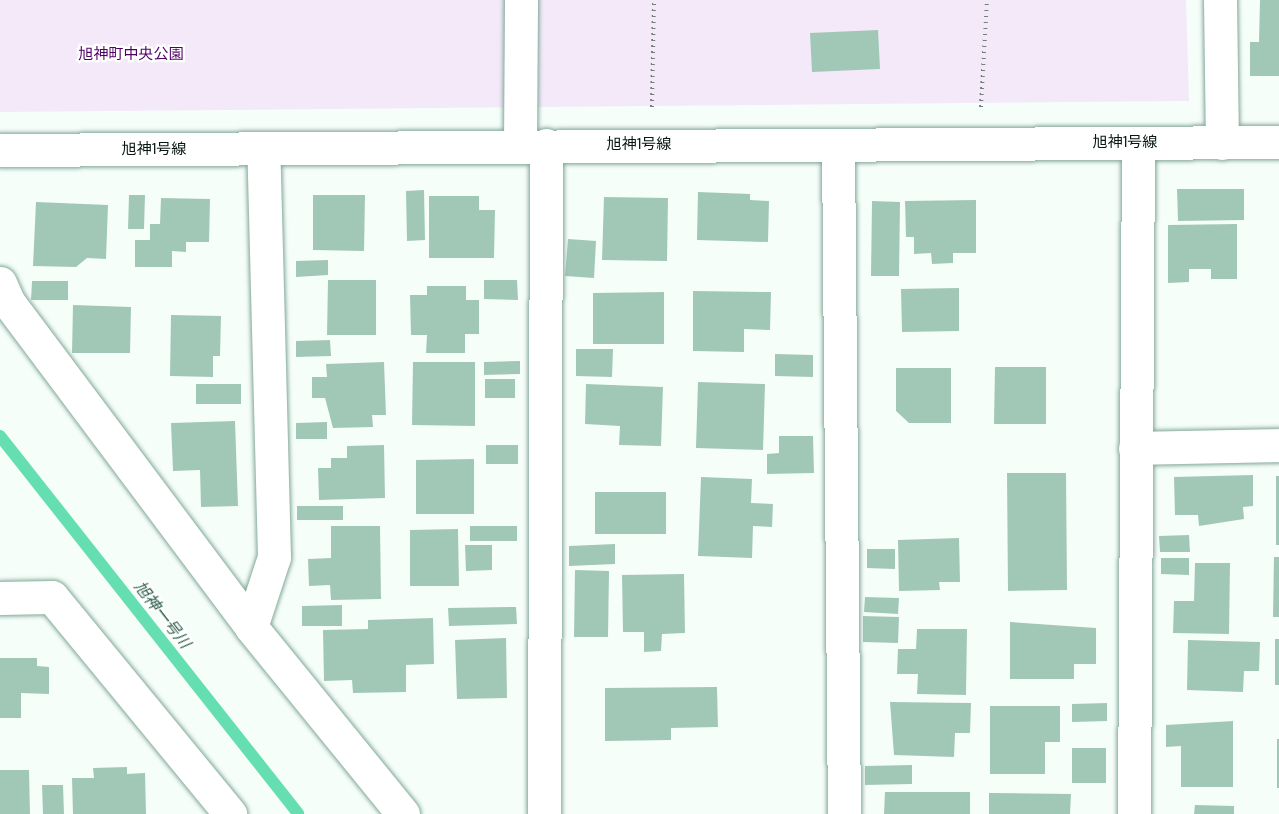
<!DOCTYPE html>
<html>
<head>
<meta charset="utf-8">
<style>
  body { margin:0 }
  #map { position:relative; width:1279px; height:814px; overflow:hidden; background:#f6fefa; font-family:"DM Sans","Noto Sans JP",sans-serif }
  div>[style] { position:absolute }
  .green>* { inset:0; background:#f4e9f9 }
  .stream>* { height:12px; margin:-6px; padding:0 6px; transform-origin:6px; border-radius:6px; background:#65deb2 }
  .building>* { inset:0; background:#a1c8b7 }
  .path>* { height:4px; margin-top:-2px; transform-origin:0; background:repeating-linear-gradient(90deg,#737f7a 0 1.5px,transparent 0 6px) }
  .roads { filter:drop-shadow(0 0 2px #82a898) drop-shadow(0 0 2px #82a898) }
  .street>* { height:33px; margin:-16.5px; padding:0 16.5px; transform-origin:16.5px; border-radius:16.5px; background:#fff }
  .secondary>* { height:33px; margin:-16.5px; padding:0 16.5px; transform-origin:16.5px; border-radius:16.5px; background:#fff }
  span { translate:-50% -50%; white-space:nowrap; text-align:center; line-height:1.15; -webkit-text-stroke:4.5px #fff; paint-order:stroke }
  .park-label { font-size:15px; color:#500166 }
  .street-label { font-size:15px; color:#081711 }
  .water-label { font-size:16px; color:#2d5f4c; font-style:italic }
</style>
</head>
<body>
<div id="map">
  <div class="green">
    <i style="clip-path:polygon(0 0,1186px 0,1189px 101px,0 112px)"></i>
  </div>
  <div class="stream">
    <i style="left:0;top:436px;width:481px;rotate:51.7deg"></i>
  </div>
  <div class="building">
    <i style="clip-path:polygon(1260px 0,1279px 0,1279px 76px,1250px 76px,1250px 42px,1259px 42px)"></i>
    <i style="clip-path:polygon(878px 30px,880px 69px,812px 72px,810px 33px)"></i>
    <i style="clip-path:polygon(1177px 189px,1244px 189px,1244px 220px,1178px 221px)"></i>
    <i style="clip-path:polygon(424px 190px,425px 240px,407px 241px,406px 191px)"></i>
    <i style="clip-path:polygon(698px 192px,750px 194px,750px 200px,769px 201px,768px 242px,697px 240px)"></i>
    <i style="clip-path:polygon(129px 195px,145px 195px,144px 229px,128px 229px)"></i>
    <i style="clip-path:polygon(313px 195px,365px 195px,364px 251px,313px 250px)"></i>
    <i style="clip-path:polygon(429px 196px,479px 196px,479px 210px,495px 210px,494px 258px,429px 258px)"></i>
    <i style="clip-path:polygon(604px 197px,668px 198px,667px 261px,602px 260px)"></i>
    <i style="clip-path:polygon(161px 198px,210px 199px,209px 242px,186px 242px,186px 252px,172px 251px,172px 267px,135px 267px,135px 240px,150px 240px,150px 224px,160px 224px)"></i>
    <i style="clip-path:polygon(976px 200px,976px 253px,953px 253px,953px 263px,932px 264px,931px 253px,914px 254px,914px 237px,906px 237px,905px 201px)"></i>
    <i style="clip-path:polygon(872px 201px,900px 202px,899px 276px,871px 276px)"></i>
    <i style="clip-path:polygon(36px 202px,108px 205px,106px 259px,87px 258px,76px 267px,33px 266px)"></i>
    <i style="clip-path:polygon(1237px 224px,1237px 279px,1211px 279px,1211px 269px,1189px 269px,1189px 282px,1168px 283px,1168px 225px)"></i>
    <i style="clip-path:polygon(568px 239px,596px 241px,594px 278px,565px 276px)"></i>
    <i style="clip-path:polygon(328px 260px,328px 275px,296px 277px,296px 261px)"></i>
    <i style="clip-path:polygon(328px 280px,376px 280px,376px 335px,327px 335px)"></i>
    <i style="clip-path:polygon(484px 280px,517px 280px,518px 300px,484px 299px)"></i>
    <i style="clip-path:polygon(32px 281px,68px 281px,68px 300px,31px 300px)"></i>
    <i style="clip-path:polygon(427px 286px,466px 286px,466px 300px,479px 300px,479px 334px,465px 334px,465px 353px,426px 353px,427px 335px,411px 335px,410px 295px,427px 295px)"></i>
    <i style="clip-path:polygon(959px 288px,959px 331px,902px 332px,901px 289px)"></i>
    <i style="clip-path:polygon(693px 291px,771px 292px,770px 330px,744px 329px,744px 352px,693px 351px)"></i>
    <i style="clip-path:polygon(664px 292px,664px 344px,593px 344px,593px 293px)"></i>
    <i style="clip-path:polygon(73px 305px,131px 307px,130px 353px,72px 353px)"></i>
    <i style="clip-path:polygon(171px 315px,221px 316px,220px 356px,213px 356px,213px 377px,170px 376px)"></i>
    <i style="clip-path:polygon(330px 340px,331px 356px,296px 357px,296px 341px)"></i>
    <i style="clip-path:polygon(576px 349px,613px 349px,612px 377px,576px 376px)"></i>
    <i style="clip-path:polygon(775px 354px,813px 355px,813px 377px,775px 376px)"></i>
    <i style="clip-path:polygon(520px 361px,520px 374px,484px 375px,484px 362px)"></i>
    <i style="clip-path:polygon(384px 362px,386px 415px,372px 415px,373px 427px,333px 428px,325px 398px,312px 398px,312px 377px,327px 377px,326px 364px)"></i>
    <i style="clip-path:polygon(413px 362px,475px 362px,475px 426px,412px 425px)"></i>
    <i style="clip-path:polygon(995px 367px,1046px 367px,1046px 424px,994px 424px)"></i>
    <i style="clip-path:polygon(896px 368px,951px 368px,951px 423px,909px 423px,896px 411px)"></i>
    <i style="clip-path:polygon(485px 379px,515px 379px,515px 398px,485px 398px)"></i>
    <i style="clip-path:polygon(698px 382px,765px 384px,763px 450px,696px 448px)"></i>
    <i style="clip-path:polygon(196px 384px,241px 384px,241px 404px,196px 404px)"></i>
    <i style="clip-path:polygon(586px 384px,663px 387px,661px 446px,619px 445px,620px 426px,585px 424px)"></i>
    <i style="clip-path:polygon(235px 421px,238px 506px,201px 507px,200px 470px,173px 471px,171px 423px)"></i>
    <i style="clip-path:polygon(327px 422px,327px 439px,296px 439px,296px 423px)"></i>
    <i style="clip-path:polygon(779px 436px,813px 436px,814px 473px,767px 474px,767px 454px,779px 453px)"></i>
    <i style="clip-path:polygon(384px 445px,385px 498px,319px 500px,318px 468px,331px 468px,331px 458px,347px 458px,347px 446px)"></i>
    <i style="clip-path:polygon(486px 445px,518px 445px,518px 464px,486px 464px)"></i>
    <i style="clip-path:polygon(474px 459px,474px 514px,416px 514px,416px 460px)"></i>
    <i style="clip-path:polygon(1007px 473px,1066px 473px,1067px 590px,1008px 591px)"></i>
    <i style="clip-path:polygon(1253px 475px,1253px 506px,1243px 507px,1244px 519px,1199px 526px,1198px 515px,1175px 515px,1174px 477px)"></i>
    <i style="clip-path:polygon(1276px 476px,1279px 476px,1279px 545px,1276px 545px)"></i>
    <i style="clip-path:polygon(701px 477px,752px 479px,751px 503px,773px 504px,772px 527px,753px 526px,752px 558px,698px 556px)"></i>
    <i style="clip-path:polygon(595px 492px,666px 492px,666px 534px,595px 534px)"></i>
    <i style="clip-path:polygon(297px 506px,343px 506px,343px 520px,297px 520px)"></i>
    <i style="clip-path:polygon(331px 526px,380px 526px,381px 599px,331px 600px,330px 585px,309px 586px,308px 559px,331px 558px)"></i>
    <i style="clip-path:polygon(470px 526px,517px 526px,517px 541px,470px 541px)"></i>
    <i style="clip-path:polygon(458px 529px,459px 586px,410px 586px,410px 530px)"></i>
    <i style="clip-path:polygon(1189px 535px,1190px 552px,1160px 552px,1159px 536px)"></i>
    <i style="clip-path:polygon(959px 538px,960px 582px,939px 582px,940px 590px,899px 591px,898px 540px)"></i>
    <i style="clip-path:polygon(615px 544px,615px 564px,569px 566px,569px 546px)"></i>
    <i style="clip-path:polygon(465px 545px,492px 545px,492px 570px,466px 571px)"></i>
    <i style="clip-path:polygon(867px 549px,895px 549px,895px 569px,867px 568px)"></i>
    <i style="clip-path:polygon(1274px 557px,1279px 557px,1279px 617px,1273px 617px)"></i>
    <i style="clip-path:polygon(1161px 558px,1189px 558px,1189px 575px,1161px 574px)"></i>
    <i style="clip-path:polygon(1195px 563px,1230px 563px,1229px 634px,1173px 633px,1174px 601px,1194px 601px)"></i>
    <i style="clip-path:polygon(575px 570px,609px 571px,608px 637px,574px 637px)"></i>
    <i style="clip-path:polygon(684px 574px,685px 633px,662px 634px,661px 651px,644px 652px,644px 632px,623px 632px,622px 575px)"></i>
    <i style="clip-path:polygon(865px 597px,899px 598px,898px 614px,864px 612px)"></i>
    <i style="clip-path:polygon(342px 605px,342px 626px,302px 626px,302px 606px)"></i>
    <i style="clip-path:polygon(516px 607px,517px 624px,449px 626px,448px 608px)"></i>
    <i style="clip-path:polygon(863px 616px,899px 617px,898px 643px,863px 642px)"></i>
    <i style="clip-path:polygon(433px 618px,434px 664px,406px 665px,406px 692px,353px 693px,352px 680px,324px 681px,323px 630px,368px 629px,368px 620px)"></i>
    <i style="clip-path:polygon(1010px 622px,1096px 628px,1096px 664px,1074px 664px,1074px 679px,1010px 679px)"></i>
    <i style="clip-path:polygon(917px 629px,967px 629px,966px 695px,917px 694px,918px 674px,897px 674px,898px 649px,916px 649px)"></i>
    <i style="clip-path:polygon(506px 638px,507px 698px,457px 699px,455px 640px)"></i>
    <i style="clip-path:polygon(1275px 639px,1279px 639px,1279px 685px,1275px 685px)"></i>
    <i style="clip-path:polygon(1188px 640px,1260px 642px,1259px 671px,1244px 671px,1243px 692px,1187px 690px)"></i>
    <i style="clip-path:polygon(0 658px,37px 658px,37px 666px,49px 667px,49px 694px,21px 693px,21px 718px,0 718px)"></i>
    <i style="clip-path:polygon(717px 687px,718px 727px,671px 728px,671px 740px,605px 741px,605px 688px)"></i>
    <i style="clip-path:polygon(890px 702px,971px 703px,970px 733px,955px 733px,954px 757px,894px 755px)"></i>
    <i style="clip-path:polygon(1107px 703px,1107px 721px,1072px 722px,1072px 704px)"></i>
    <i style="clip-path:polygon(990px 706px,1060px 706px,1060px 742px,1045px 742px,1045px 774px,990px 774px)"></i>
    <i style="clip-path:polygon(1233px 721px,1233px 787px,1181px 787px,1181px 746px,1166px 747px,1166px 725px)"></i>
    <i style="clip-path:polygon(1277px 739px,1279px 739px,1279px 788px,1277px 788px)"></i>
    <i style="clip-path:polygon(1072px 748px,1106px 748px,1106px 783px,1072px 783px)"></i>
    <i style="clip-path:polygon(912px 765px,912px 784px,865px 785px,865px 766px)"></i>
    <i style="clip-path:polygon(127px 767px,127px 774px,145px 773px,146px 814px,73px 814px,72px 778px,94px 778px,93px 768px)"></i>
    <i style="clip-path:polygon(0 770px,29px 770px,30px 814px,0 814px)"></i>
    <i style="clip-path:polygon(42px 785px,63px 785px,64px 814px,43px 814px)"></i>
    <i style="clip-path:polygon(885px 792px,970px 792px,970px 814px,884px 814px)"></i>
    <i style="clip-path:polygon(989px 793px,1071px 794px,1070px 814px,989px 814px)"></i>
    <i style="clip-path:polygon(1195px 805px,1234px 806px,1234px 814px,1194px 814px)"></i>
  </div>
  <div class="path">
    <i style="left:652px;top:107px;width:107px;rotate:-88.9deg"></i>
    <i style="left:981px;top:107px;width:107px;rotate:-86.8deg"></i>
  </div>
  <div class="roads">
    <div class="street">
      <i style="left:1220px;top:0;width:143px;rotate:89.2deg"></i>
      <i style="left:520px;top:145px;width:145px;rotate:-89.6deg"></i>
      <i style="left:838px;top:145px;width:669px;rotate:89.49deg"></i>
      <i style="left:0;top:283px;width:22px;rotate:66deg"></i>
      <i style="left:9px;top:303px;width:404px;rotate:53.2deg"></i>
      <i style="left:251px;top:627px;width:241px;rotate:50.9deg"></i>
      <i style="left:1135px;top:448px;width:144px;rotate:-1.2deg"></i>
      <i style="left:0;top:598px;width:52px;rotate:-1.1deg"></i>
      <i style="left:52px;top:597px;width:281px;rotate:50.6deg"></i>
      <i style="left:251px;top:627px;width:74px;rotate:-71.8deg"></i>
      <i style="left:274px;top:557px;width:408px;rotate:-91.5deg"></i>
      <i style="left:544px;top:814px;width:669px;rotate:-89.83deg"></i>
      <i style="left:1134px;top:814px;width:671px;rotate:-89.66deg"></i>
    </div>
    <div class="secondary">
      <i style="left:0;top:150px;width:1279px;rotate:-0.36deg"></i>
    </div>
  </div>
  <div class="park-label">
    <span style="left:131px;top:55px">旭神町中央公園</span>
  </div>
  <div class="street-label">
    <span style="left:1125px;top:143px">旭神1号線</span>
    <span style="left:639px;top:145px">旭神1号線</span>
    <span style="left:154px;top:150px">旭神1号線</span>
  </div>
  <div class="water-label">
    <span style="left:162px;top:615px;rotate:52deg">旭神一号川</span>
  </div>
</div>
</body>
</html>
